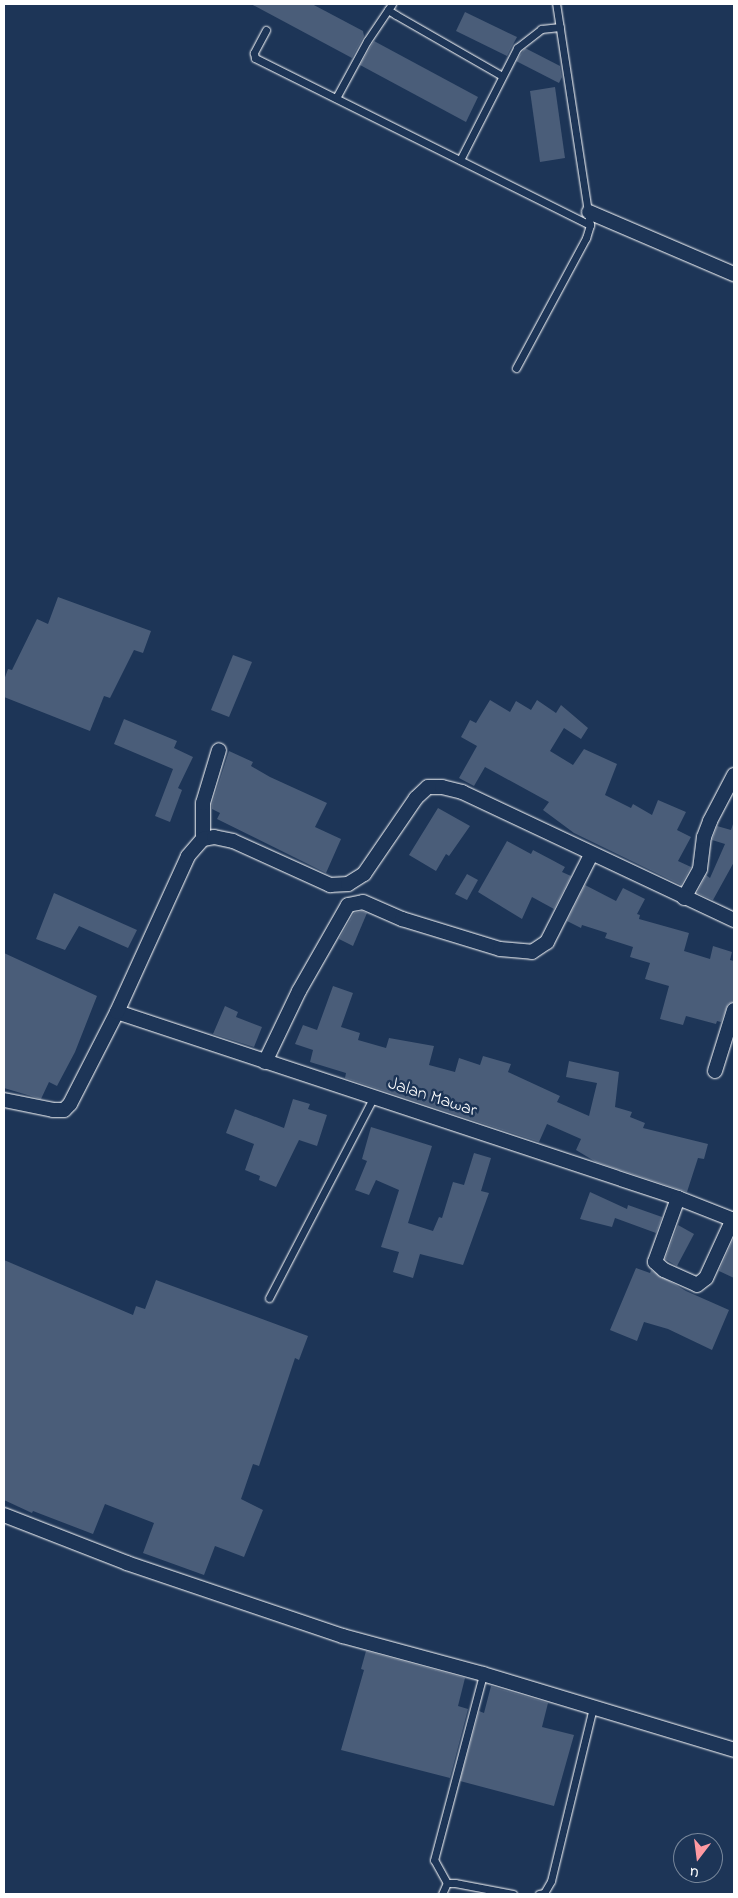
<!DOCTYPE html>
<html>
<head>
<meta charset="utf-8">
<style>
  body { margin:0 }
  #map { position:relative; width:738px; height:1898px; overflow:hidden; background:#1d3557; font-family:"Indie Flower",sans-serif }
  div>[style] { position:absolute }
  .building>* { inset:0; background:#4a5d79 }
  .roads { filter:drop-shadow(0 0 1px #fff) drop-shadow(0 0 1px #fff) }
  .service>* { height:7px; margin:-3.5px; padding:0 3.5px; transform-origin:3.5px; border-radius:3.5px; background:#1d3557 }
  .minor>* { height:14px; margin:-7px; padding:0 7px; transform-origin:7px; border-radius:7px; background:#1d3557 }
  span { translate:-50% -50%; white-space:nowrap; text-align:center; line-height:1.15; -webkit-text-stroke:5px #1d3557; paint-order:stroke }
  .street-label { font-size:18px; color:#fff }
  .frame { position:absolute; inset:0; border:5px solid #fff; pointer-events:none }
  .north { position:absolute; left:673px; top:1833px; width:50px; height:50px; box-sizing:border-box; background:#1d3557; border:1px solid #77869a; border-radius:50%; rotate:195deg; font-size:14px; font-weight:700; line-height:20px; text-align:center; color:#fff }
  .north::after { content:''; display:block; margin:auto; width:18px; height:22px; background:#ff9aa2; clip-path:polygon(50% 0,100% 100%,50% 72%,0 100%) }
</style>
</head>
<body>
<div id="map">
  <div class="building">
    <i style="clip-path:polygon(251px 4px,312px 4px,363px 31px,364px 36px,352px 58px)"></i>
    <i style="clip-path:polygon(465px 12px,517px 37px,507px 56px,456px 31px)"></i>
    <i style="clip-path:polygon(374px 41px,478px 97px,466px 122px,360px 65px)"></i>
    <i style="clip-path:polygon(525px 48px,560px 66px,562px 77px,559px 83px,516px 61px)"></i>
    <i style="clip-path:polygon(555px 87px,565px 158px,540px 162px,530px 91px)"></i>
    <i style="clip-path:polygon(58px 597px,151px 631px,143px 653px,134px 650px,110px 698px,104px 696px,90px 731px,4px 697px,4px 680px,8px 669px,12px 670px,37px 619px,48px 624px)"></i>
    <i style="clip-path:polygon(233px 655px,252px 662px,229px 717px,211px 710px)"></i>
    <i style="clip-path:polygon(490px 700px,510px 712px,516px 701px,531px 710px,537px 700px,556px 713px,561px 705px,588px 728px,581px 739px,564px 728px,550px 751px,573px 765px,584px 749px,617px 764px,605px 795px,631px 808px,633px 804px,652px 815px,658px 800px,686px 812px,677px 830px,691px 837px,678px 861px,691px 867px,681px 885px,574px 833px,543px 810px,549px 802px,485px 767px,474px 786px,459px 778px,477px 746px,461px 737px,470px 720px,476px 723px)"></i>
    <i style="clip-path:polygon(124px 719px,177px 741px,174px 748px,193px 757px,178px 788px,182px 790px,170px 822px,155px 816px,173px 769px,114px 744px)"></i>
    <i style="clip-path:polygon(229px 751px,253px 762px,251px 766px,270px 777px,327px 803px,315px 827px,341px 839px,326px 873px,217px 819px,220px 813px,212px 809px,212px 804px)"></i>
    <i style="clip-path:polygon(438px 808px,470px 826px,449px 856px,446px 854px,436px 871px,409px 855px)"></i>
    <i style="clip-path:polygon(734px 821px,734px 862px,713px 900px,697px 893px,706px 875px,710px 878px,725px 844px,712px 840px,717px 826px,731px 830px)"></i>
    <i style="clip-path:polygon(507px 841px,531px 854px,533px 850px,552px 860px,565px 867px,562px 872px,571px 876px,554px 909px,532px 897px,522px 919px,478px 892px)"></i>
    <i style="clip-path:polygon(467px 874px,478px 880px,467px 900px,455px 894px)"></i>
    <i style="clip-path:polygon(585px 885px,616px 901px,623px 888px,645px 899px,637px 914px,640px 915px,639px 919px,689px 933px,684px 951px,710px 959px,713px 946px,732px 952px,730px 960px,734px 961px,734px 1001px,728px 1004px,721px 1022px,717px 1021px,716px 1024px,686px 1016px,683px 1025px,660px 1019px,669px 986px,645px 979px,650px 963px,630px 957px,633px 947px,605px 938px,607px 933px,582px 925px,581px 928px,567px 921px)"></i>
    <i style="clip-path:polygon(54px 893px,137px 930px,128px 948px,79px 926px,65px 950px,36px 939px)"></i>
    <i style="clip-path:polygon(362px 911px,367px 913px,353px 946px,339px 939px,354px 913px)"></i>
    <i style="clip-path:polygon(4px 953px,97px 996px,75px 1052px,57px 1086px,49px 1082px,41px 1099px,4px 1088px)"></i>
    <i style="clip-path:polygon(333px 986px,353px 993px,341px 1027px,360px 1033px,358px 1040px,386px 1048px,389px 1038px,434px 1046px,429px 1065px,455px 1072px,459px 1058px,480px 1065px,483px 1056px,511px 1064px,508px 1072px,560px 1096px,557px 1102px,589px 1116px,597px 1083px,566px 1077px,569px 1061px,619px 1072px,615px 1107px,632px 1112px,630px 1117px,645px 1123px,643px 1128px,708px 1144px,704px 1159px,698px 1158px,687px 1192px,596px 1162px,576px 1150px,581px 1139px,547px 1124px,539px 1142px,345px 1078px,346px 1073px,310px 1062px,313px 1050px,295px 1044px,303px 1025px,317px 1030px)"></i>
    <i style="clip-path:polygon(225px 1006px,238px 1012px,236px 1017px,262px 1027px,254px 1047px,213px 1034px)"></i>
    <i style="clip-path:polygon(293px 1099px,310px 1104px,308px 1109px,327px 1115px,317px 1146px,299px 1140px,276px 1187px,259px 1180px,260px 1176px,245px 1170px,254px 1144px,226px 1133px,235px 1109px,284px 1128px)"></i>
    <i style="clip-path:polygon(371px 1127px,432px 1146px,408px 1223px,433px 1231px,439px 1217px,442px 1218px,453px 1182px,464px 1185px,474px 1153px,491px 1158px,481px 1191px,489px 1193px,463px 1265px,420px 1254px,413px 1278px,393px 1272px,399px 1252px,381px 1247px,399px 1190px,376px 1180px,369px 1195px,355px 1190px,367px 1161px,362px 1159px)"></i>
    <i style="clip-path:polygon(590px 1192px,627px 1209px,628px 1205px,662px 1217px,656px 1233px,615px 1218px,612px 1227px,580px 1219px)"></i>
    <i style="clip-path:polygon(678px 1225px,694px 1234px,677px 1266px,665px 1259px)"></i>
    <i style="clip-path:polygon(734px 1237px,734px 1278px,719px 1271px)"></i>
    <i style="clip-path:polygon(4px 1260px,133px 1315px,136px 1306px,145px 1309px,156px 1280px,308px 1336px,299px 1360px,295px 1358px,259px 1466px,253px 1464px,241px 1499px,263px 1510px,244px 1557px,215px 1546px,204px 1575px,143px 1553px,154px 1523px,105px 1504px,93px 1534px,33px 1511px,32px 1513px,4px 1500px)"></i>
    <i style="clip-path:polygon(636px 1268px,650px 1273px,651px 1270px,686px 1291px,729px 1310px,712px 1350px,668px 1329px,644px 1322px,637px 1341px,610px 1330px)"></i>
    <i style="clip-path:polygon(366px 1651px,465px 1678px,458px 1706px,468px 1709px,450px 1778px,341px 1750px,364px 1670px,361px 1669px)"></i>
    <i style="clip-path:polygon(491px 1686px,548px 1703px,542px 1727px,574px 1735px,554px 1806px,460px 1781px,479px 1711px,484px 1713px)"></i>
  </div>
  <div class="roads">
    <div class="service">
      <i style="left:392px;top:4px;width:7px;rotate:124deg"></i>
      <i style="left:388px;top:10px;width:9px;rotate:32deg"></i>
      <i style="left:396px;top:15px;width:122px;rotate:29.9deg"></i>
      <i style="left:266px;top:30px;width:26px;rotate:118deg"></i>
      <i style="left:254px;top:53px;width:5px;rotate:79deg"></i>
      <i style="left:255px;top:58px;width:374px;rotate:26.5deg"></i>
      <i style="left:336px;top:98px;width:65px;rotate:-61.5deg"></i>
      <i style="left:367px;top:41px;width:37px;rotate:-56deg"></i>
      <i style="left:460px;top:160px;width:126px;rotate:-63deg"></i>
      <i style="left:517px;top:48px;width:31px;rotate:-38deg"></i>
      <i style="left:541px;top:29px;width:19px;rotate:-6deg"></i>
      <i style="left:516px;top:368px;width:148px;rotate:-61.7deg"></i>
      <i style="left:586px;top:238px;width:14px;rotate:-73deg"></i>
      <i style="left:590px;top:225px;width:224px;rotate:-98.7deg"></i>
      <i style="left:269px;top:1298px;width:225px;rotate:-62.5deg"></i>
      <i style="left:447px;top:1883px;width:26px;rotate:-119deg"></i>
      <i style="left:434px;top:1860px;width:192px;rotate:-75.2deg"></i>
      <i style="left:442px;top:1894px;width:12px;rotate:-66deg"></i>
      <i style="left:447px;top:1883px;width:8px"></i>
      <i style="left:455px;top:1883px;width:59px;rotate:10.7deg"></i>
      <i style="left:539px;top:1894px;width:5px;rotate:-11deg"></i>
      <i style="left:544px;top:1893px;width:14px;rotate:-60deg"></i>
      <i style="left:551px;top:1881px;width:179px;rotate:-76.4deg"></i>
    </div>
    <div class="minor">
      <i style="left:589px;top:212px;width:158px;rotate:23.2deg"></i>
      <i style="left:203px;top:839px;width:36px;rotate:-90deg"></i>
      <i style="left:203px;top:803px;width:55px;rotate:-73.2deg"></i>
      <i style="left:684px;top:898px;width:33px;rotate:-61deg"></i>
      <i style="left:700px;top:869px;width:32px;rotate:-83deg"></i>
      <i style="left:704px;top:837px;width:17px;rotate:-69deg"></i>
      <i style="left:710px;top:821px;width:52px;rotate:-62.4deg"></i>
      <i style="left:117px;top:1012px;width:591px;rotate:18.34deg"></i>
      <i style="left:678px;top:1198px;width:60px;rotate:21.4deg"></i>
      <i style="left:265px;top:1062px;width:79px;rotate:-64.4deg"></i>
      <i style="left:299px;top:991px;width:99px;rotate:-60.3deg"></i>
      <i style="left:348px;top:905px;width:15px;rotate:-11deg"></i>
      <i style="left:363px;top:902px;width:43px;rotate:23.6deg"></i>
      <i style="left:402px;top:919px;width:102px;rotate:17deg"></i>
      <i style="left:500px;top:949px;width:32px;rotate:5deg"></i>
      <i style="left:532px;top:952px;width:18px;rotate:-34deg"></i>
      <i style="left:547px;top:942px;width:97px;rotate:-63.2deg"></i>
      <i style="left:715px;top:1071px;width:64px;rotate:-72.7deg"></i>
      <i style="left:4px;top:1100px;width:50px;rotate:11.5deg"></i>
      <i style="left:53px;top:1110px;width:11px"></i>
      <i style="left:64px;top:1110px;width:8px;rotate:-45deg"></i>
      <i style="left:70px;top:1104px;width:103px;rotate:-62.9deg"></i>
      <i style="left:117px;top:1012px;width:171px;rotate:-65.5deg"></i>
      <i style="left:188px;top:856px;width:23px;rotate:-49deg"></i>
      <i style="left:203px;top:839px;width:11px;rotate:-10deg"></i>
      <i style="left:214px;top:837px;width:19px;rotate:12deg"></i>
      <i style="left:233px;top:841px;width:107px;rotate:24.4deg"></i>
      <i style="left:330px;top:885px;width:18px;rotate:-3deg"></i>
      <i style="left:348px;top:884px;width:19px;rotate:-32deg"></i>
      <i style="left:364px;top:874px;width:92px;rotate:-55.6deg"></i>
      <i style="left:416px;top:798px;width:16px;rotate:-43deg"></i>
      <i style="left:428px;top:787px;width:14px"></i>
      <i style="left:442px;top:787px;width:21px;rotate:14deg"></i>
      <i style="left:462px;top:792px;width:301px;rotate:25.2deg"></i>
      <i style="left:678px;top:1198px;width:68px;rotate:109.8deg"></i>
      <i style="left:655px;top:1262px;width:12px;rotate:42deg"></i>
      <i style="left:664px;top:1270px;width:36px;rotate:24deg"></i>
      <i style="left:697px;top:1285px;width:11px;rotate:-38deg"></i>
      <i style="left:706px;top:1278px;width:65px;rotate:-65.4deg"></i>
      <i style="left:4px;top:1515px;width:132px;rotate:21.3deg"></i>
      <i style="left:127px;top:1563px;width:228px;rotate:18.7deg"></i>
      <i style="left:343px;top:1636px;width:145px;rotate:15.2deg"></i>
      <i style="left:483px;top:1674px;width:262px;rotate:16.8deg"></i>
    </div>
  </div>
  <div class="street-label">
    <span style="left:432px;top:1098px;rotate:18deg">Jalan Mawar</span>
  </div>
  <div class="frame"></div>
  <div class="north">U</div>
</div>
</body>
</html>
